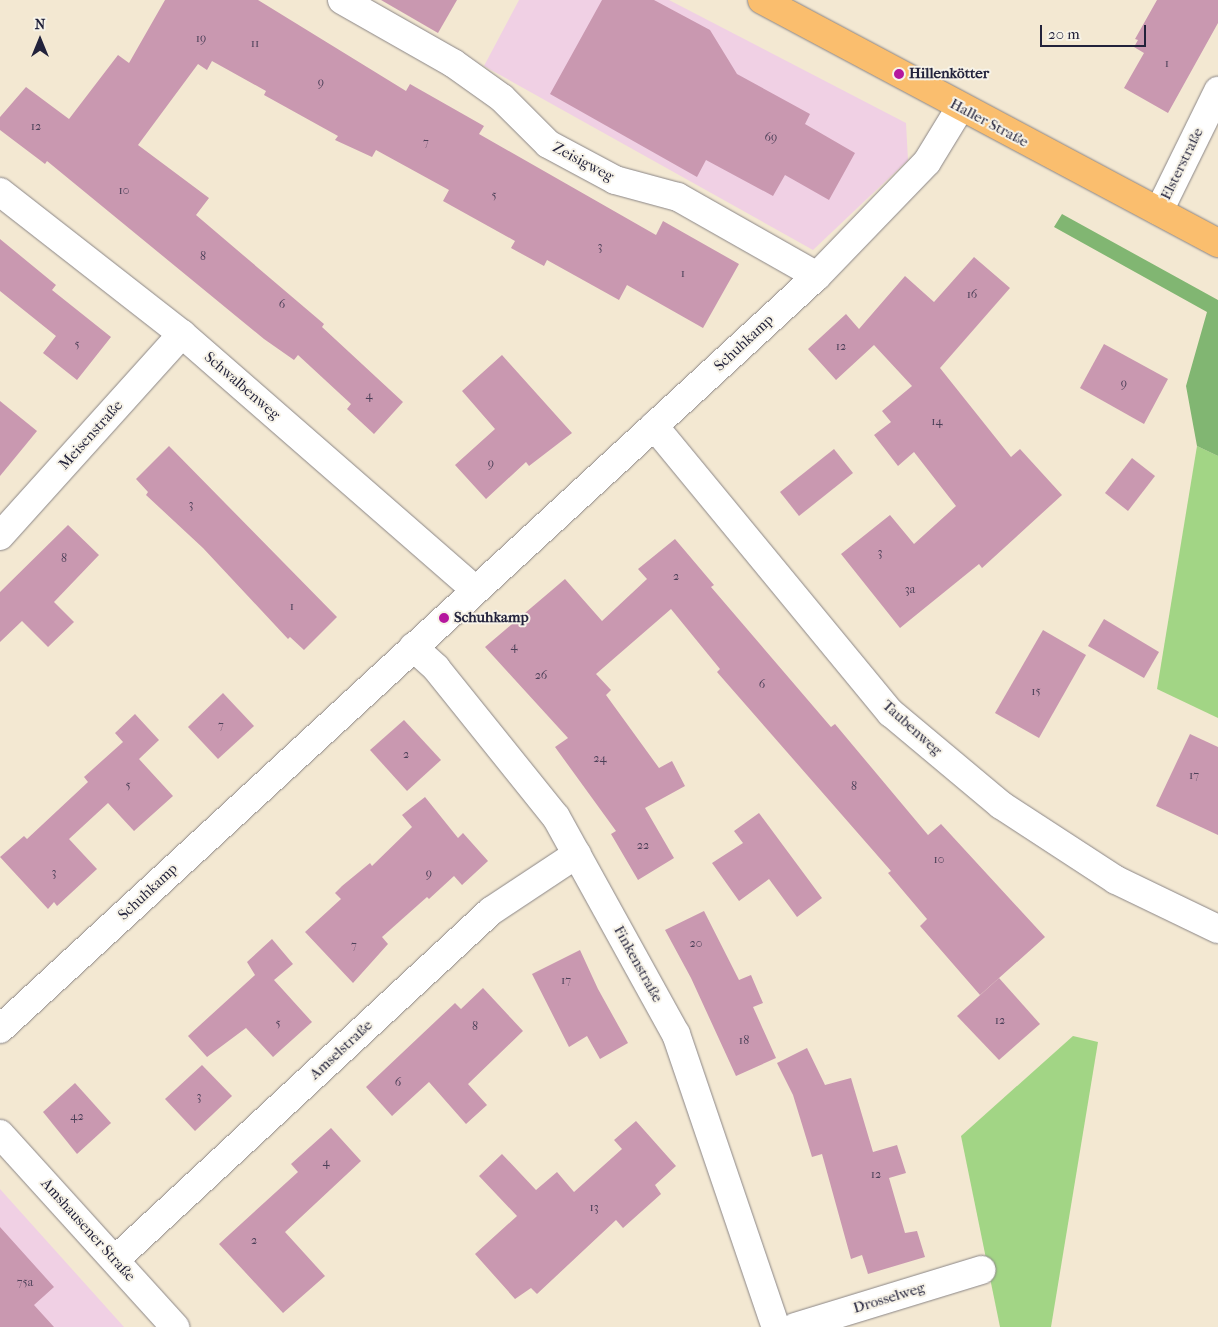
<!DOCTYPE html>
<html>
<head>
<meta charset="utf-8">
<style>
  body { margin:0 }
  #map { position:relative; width:1218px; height:1327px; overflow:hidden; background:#f3e8d2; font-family:"IM FELL French Canon",serif }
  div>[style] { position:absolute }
  .built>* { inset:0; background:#f0d0e4 }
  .green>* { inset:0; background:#a2d585 }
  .forest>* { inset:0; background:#81b672 }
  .building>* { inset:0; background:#c998b0 }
  .roads { filter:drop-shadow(0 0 1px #8a8586) drop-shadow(0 0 1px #8a8586) }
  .minor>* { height:28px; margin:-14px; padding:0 14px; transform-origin:14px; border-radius:14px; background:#fff }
  .major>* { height:28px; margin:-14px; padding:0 14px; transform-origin:14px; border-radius:14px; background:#fabe6e }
  .dots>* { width:14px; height:14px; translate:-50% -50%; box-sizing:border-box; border:2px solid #f7f3e8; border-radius:50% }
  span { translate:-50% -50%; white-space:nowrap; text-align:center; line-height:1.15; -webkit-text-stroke:4px #f7f3e8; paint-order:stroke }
  .number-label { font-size:12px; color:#4c4058 }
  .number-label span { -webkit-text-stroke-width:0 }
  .poi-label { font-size:15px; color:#22223b; font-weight:700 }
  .left { translate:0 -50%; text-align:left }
  .street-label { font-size:15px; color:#22223b }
  .north { position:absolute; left:15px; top:15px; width:50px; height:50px; -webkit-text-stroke:4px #f7f3e8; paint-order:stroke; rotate:0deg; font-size:14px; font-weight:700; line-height:20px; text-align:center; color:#22223b }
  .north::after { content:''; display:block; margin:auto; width:18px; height:22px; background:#22223b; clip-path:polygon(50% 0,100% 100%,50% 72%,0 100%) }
  .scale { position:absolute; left:1040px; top:25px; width:106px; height:22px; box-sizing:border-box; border:2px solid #22223b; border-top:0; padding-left:6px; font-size:15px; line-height:18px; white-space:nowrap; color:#22223b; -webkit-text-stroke:4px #f7f3e8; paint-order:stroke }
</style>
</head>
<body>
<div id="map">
  <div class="built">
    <i style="clip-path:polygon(519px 0,669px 0,906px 123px,908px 160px,813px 250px,484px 66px)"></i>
    <i style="clip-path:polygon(0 1189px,124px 1327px,0 1327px)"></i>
  </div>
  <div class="green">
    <i style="clip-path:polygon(1197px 446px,1218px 456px,1218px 718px,1157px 689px)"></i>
    <i style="clip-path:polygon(1073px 1036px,1098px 1042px,1051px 1327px,1000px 1327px,961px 1136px)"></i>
  </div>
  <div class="forest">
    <i style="clip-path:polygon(1062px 214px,1218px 300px,1218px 456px,1197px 446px,1186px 386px,1207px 312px,1054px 227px)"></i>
  </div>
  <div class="building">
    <i style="clip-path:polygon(165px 0,258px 0,406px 91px,410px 84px,484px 126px,479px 134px,656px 235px,663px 221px,739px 264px,703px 328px,627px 285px,619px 300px,547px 260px,544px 266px,511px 248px,515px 241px,443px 201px,449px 190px,376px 150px,372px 157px,335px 140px,338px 136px,264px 95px,266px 91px,212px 61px,207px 70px,198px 64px,138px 145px,209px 198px,196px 215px,324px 324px,322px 327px,403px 402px,374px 434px,347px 409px,351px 404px,298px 355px,294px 360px,264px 339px,47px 161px,45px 164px,0 130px,0 117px,26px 87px,69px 119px,118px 55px,129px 63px)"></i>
    <i style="clip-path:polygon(381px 0,457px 0,438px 33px)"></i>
    <i style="clip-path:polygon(602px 0,654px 0,710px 30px,737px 74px,810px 114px,805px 124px,855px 153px,829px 200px,785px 175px,773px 196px,706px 160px,697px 177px,550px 94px)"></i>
    <i style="clip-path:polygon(1157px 0,1218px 0,1218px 23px,1168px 113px,1124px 88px,1144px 53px,1134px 47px,1138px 40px,1135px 39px)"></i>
    <i style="clip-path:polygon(0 239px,56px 285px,52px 290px,111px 337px,77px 380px,43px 353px,56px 336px,0 291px)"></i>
    <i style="clip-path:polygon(974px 257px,1010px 288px,940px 368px,1011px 457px,1020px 449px,1062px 495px,982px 568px,979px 564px,900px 628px,841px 554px,890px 515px,914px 544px,956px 506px,914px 452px,898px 466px,874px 435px,891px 422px,882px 411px,912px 386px,874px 345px,836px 380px,808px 349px,846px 314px,859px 329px,905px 276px,934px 302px)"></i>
    <i style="clip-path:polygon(1104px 344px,1168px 379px,1144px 424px,1080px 388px)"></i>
    <i style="clip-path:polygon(502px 355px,572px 433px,529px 466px,526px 462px,486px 499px,455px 465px,495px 429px,462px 391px)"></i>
    <i style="clip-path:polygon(0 401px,37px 431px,0 476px)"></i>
    <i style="clip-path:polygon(169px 446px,337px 617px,304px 650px,290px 637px,288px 639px,203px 548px,146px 495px,148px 492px,136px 479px)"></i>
    <i style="clip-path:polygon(834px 449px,853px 473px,799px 516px,780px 492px)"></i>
    <i style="clip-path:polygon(1132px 458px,1155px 476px,1128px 511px,1105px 493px)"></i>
    <i style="clip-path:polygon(68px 525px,99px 555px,54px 602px,74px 622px,48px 647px,22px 621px,0 642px,0 592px)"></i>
    <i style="clip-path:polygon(675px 539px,714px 585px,711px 587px,831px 727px,835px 724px,928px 835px,941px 824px,1045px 937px,980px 995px,920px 926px,927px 919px,888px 873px,891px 871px,717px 672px,720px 669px,671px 609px,596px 674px,611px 690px,606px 695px,659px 768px,672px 761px,685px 786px,645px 808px,674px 858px,638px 880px,611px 834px,616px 831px,555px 747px,568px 738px,485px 647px,565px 579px,602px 621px,647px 579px,638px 569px)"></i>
    <i style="clip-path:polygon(1104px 619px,1159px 652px,1144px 678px,1088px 646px)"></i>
    <i style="clip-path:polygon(1043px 630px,1086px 655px,1039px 738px,995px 713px)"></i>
    <i style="clip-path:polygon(223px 693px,254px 726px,218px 759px,188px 727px)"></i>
    <i style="clip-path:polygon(135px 714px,159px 740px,139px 759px,173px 796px,134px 831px,108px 803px,69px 839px,97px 869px,57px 906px,54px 902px,48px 909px,0 857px,24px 836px,27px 839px,88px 782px,84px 777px,123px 742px,115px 733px)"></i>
    <i style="clip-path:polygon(404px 720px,441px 760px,407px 791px,370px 750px)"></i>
    <i style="clip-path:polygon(1190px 734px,1218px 747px,1218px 835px,1156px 806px)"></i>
    <i style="clip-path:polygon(425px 797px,458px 838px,463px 833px,488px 861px,462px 885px,454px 876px,429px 899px,427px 897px,382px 937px,388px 944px,353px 983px,305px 932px,341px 899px,335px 893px,342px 886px,370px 863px,372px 866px,412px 827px,402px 815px)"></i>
    <i style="clip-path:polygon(759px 813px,822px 898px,797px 917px,769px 879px,739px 901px,712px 863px,743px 843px,734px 831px)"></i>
    <i style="clip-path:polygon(704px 911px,739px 980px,751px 975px,763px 1003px,753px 1007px,776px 1058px,736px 1076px,691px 978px,665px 930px)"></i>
    <i style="clip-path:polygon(272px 939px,293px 964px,274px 980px,312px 1022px,273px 1057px,246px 1028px,207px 1057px,188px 1036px,255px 975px,247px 962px)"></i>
    <i style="clip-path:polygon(580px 950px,598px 989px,628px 1043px,600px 1059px,587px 1036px,569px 1047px,532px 974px)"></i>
    <i style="clip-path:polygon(999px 978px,1040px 1024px,999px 1060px,957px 1016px)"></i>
    <i style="clip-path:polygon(483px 988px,523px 1031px,468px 1084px,487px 1105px,466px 1124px,429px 1082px,392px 1116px,366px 1087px,455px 1003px,461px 1009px)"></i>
    <i style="clip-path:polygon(807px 1048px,825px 1085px,851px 1078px,873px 1152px,897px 1145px,906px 1173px,889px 1178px,905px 1233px,917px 1231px,925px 1257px,868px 1274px,862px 1255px,851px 1259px,822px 1154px,812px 1157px,793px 1095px,777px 1063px)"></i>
    <i style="clip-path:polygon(202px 1065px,232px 1096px,195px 1131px,165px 1099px)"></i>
    <i style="clip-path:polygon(75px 1083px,111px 1123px,77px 1154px,43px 1112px)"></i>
    <i style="clip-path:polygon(636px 1121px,676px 1166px,655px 1185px,661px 1194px,623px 1228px,616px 1220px,537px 1294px,531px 1288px,515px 1299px,475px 1254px,517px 1216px,479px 1176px,502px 1154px,536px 1190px,557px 1172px,574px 1192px,622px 1149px,614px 1140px)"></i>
    <i style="clip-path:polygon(331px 1128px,361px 1161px,285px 1232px,325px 1276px,283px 1313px,219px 1244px,298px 1172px,291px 1164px)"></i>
    <i style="clip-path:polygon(0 1227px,54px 1287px,34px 1305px,54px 1327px,0 1327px)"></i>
  </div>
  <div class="roads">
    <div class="minor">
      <i style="left:342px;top:0;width:128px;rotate:29.6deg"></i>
      <i style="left:453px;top:63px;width:60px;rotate:35.5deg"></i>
      <i style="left:502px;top:98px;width:65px;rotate:45deg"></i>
      <i style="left:548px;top:144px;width:76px;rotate:28.2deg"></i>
      <i style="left:615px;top:180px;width:65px;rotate:15.1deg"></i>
      <i style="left:678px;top:197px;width:160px;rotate:29.6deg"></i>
      <i style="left:0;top:192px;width:231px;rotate:38deg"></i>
      <i style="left:182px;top:334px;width:389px;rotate:41.1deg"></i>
      <i style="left:1159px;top:211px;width:134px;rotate:-63.8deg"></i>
      <i style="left:654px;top:426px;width:372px;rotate:50.5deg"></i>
      <i style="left:891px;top:713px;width:143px;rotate:39.9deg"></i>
      <i style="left:1001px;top:805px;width:137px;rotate:33.1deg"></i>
      <i style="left:1116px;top:880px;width:113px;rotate:25.7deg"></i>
      <i style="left:0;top:536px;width:272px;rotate:-48deg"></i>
      <i style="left:413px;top:647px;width:31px;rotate:42deg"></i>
      <i style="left:436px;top:668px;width:191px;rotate:51.2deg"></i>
      <i style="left:556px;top:817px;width:248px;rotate:61.1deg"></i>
      <i style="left:676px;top:1034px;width:310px;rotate:71.2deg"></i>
      <i style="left:0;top:1029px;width:1111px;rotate:-42.67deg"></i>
      <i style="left:817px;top:276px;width:158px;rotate:-46deg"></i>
      <i style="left:927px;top:162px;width:63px;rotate:-58.6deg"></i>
      <i style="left:0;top:1134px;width:261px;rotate:47.8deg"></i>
      <i style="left:115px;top:1260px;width:513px;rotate:-42.87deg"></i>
      <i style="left:491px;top:911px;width:103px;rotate:-33.5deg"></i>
      <i style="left:795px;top:1327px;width:195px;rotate:-17deg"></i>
    </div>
    <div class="major">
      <i style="left:762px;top:0;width:517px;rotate:28.05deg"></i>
    </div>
  </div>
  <div class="dots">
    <i style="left:899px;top:74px;background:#b5179e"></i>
    <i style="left:444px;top:618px;background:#b5179e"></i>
  </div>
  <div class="number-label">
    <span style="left:201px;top:39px">19</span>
    <span style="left:255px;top:44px">11</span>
    <span style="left:1167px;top:64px">1</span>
    <span style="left:321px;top:83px">9</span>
    <span style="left:36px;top:127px">12</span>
    <span style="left:771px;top:138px">69</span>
    <span style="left:426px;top:143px">7</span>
    <span style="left:124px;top:191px">10</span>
    <span style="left:494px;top:196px">5</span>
    <span style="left:600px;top:247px">3</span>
    <span style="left:203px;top:257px">8</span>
    <span style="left:683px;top:274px">1</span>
    <span style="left:972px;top:295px">16</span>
    <span style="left:282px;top:305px">6</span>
    <span style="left:77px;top:345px">5</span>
    <span style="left:841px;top:347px">12</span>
    <span style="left:1124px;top:384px">9</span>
    <span style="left:369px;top:396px">4</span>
    <span style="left:937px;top:422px">14</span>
    <span style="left:491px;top:464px">9</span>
    <span style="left:191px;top:505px">3</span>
    <span style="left:880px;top:553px">3</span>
    <span style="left:64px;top:559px">8</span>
    <span style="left:676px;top:577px">2</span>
    <span style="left:910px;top:590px">3a</span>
    <span style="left:292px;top:607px">1</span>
    <span style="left:514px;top:647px">4</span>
    <span style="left:541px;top:676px">26</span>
    <span style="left:762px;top:685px">6</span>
    <span style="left:1036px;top:692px">15</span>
    <span style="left:221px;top:726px">7</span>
    <span style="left:406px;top:755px">2</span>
    <span style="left:600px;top:759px">24</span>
    <span style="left:1194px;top:776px">17</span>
    <span style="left:128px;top:786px">5</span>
    <span style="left:854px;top:787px">8</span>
    <span style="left:643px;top:846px">22</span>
    <span style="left:939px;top:860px">10</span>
    <span style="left:54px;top:873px">3</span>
    <span style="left:429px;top:874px">9</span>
    <span style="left:696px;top:944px">20</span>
    <span style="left:354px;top:946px">7</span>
    <span style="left:566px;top:981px">17</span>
    <span style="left:1000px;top:1021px">12</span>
    <span style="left:278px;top:1024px">5</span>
    <span style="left:475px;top:1027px">8</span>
    <span style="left:744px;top:1041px">18</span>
    <span style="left:398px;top:1083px">6</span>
    <span style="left:199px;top:1097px">3</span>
    <span style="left:77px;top:1117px">42</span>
    <span style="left:326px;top:1163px">4</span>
    <span style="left:876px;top:1175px">12</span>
    <span style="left:594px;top:1208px">13</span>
    <span style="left:254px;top:1241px">2</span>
    <span style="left:25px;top:1283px">75a</span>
  </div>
  <div class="poi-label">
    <span class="left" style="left:909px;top:74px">Hillenkötter</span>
    <span class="left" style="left:454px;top:618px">Schuhkamp</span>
  </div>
  <div class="street-label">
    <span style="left:989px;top:123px;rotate:28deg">Haller Straße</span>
    <span style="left:583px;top:162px;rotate:28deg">Zeisigweg</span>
    <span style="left:1182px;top:164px;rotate:-64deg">Elsterstraße</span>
    <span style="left:744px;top:343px;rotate:-43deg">Schuhkamp</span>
    <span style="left:242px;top:386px;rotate:41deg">Schwalbenweg</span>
    <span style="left:91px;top:435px;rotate:-48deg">Meisenstraße</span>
    <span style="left:912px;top:728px;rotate:42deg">Taubenweg</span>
    <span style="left:148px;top:892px;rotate:-43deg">Schuhkamp</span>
    <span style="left:638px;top:964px;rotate:61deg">Finkenstraße</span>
    <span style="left:341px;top:1050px;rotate:-43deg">Amselstraße</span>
    <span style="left:88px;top:1230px;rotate:48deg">Amshausener Straße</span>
    <span style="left:889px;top:1298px;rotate:-17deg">Drosselweg</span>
  </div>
  <div class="north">N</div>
  <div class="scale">20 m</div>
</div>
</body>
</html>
